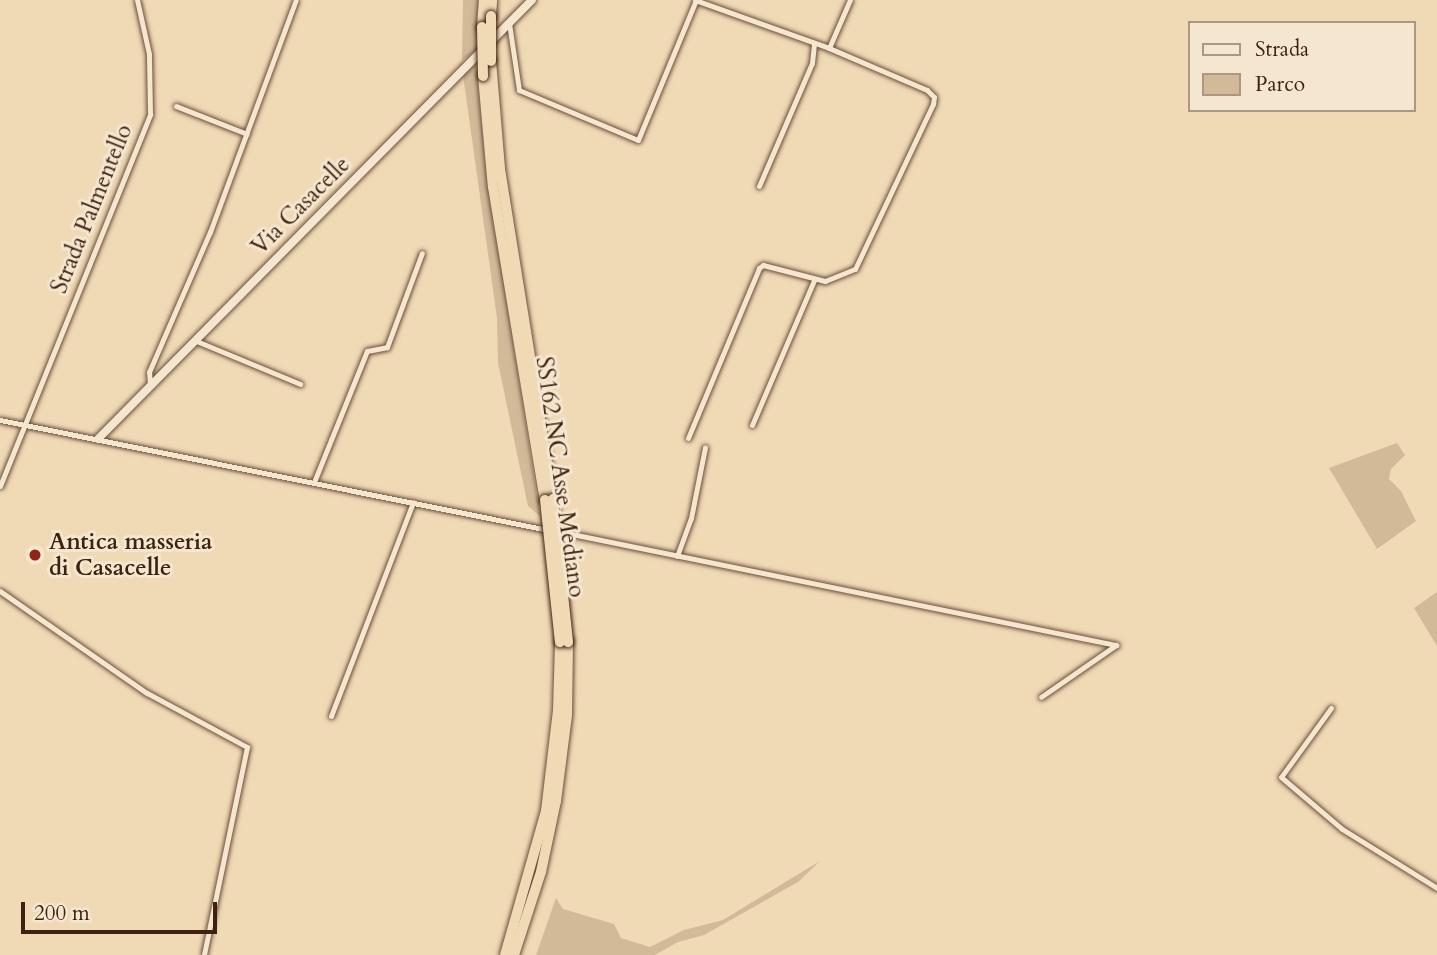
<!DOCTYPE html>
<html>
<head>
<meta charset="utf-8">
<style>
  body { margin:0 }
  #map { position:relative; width:1437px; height:955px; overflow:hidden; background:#f0d9b5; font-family:Cardo,serif }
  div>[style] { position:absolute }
  .green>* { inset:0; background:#d2ba99 }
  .roads { filter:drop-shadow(0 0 2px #6a4f3a) drop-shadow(0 0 2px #6a4f3a) }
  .street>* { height:5px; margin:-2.5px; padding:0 2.5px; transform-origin:2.5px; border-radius:2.5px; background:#f5e6cf }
  .secondary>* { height:8px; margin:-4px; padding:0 4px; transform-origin:4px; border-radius:4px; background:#f5e6cf }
  .highway>* { height:10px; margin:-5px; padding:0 5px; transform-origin:5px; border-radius:5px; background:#f0d9b5 }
  .bridges { filter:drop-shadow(0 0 2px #3e2111) drop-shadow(0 0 2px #3e2111) }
  .highway-bridge>* { height:10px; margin:-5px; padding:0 5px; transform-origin:5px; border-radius:5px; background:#f0d9b5 }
  .dots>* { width:19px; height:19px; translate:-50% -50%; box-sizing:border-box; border:4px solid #f5e6cf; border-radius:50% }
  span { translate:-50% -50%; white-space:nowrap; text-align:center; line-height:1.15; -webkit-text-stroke:6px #f5e6cf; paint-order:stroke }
  .street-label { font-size:23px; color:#3e2111 }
  .poi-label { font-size:23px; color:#3e2111; font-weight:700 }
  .left { translate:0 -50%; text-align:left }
  .legend { position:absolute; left:1188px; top:21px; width:228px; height:91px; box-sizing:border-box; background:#f5e6cf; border:2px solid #ac9783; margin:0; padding:9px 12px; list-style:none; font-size:21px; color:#3e2111 }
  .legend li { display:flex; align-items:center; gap:14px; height:35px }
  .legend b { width:35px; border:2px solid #ac9783 }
  .scale { position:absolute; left:21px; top:902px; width:196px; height:32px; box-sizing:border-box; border:4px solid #3e2111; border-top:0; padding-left:9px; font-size:21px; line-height:24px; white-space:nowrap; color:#3e2111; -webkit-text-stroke:5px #f5e6cf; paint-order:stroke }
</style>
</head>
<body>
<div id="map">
  <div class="green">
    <i style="clip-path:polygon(463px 0,479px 0,478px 50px,462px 60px)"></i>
    <i style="clip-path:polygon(476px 64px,486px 170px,540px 516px,528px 506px,498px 363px,497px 318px,463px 75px)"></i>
    <i style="clip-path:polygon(1397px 443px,1405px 455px,1391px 469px,1389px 479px,1401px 491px,1416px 521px,1377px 549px,1329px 468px)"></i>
    <i style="clip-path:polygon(1437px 592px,1437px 646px,1414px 608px)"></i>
    <i style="clip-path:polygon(820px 861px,798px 882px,704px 935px,678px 942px,655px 955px,536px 955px,556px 898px,563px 909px,614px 924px,621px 938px,650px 947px,684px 930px,723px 920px)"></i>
  </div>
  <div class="roads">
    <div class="street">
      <i style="left:695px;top:0;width:142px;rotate:19.7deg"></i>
      <i style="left:509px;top:23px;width:68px;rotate:81.5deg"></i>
      <i style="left:519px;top:90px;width:129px;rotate:22.8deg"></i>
      <i style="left:638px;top:140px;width:152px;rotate:-67.5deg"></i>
      <i style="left:176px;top:106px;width:76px;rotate:21.5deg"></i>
      <i style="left:759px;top:186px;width:134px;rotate:-66.7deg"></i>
      <i style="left:812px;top:63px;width:18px;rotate:-84deg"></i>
      <i style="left:194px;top:340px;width:115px;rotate:22.5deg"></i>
      <i style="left:150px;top:385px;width:13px;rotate:-94deg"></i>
      <i style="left:149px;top:372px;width:153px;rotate:-66.5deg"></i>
      <i style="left:210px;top:232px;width:247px;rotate:-69.7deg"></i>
      <i style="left:0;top:420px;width:559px;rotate:11.35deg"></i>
      <i style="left:752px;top:425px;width:158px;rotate:-66.8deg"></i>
      <i style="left:688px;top:438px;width:184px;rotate:-67.3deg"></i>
      <i style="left:759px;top:268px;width:5px;rotate:-37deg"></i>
      <i style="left:763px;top:265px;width:64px;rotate:14.5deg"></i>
      <i style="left:825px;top:281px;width:32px;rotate:-22deg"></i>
      <i style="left:855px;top:269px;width:183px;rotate:-64.7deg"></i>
      <i style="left:933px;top:104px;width:7px;rotate:-82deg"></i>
      <i style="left:934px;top:97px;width:10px;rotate:-135deg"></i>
      <i style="left:927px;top:90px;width:107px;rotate:-156.8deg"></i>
      <i style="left:829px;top:48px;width:52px;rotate:-66.4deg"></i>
      <i style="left:314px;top:482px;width:141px;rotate:-68deg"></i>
      <i style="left:367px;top:351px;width:20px;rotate:-11deg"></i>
      <i style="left:387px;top:347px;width:100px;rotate:-69.6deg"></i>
      <i style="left:0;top:486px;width:401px;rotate:-68deg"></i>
      <i style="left:150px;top:114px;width:60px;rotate:-91deg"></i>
      <i style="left:149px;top:54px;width:55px;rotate:-102.5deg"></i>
      <i style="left:557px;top:531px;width:571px;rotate:11.53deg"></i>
      <i style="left:1116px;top:645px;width:91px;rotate:145.3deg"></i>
      <i style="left:677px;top:556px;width:40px;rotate:-69.8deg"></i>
      <i style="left:691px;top:518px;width:72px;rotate:-78.8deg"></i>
      <i style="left:0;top:591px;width:179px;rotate:34.8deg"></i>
      <i style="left:147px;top:693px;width:114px;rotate:28.4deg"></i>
      <i style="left:247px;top:747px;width:212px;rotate:101.7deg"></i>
      <i style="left:1331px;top:708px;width:85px;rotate:125.9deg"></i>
      <i style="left:1281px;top:777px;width:80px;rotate:40.4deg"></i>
      <i style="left:1342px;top:829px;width:112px;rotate:31.8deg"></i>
      <i style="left:331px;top:716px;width:229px;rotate:-69deg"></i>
    </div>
    <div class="secondary">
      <i style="left:98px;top:439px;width:617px;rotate:-45.33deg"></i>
    </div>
    <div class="highway">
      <i style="left:491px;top:16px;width:16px;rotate:-86deg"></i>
      <i style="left:482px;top:27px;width:27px;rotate:-86deg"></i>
      <i style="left:491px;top:61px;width:108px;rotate:85.2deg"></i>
      <i style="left:500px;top:169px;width:334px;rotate:80.9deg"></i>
      <i style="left:483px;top:76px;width:111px;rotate:84.9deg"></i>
      <i style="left:493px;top:187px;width:317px;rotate:80.6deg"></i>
      <i style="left:505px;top:955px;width:150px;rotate:-74.1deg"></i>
      <i style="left:546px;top:811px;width:101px;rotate:-83.2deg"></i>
      <i style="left:558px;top:711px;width:69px;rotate:-88.3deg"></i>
      <i style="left:514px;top:955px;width:87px;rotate:-72deg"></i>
      <i style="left:541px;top:872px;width:73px;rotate:-78.1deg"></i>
      <i style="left:556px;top:801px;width:87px;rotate:-82.7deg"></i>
      <i style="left:567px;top:715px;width:73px;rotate:-89.2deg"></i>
    </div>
  </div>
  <div class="bridges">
    <div class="highway-bridge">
      <i style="left:482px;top:27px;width:49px;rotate:88.8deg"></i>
      <i style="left:491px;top:61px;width:45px;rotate:-90deg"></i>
      <i style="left:553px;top:499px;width:144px;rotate:84deg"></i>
      <i style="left:545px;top:500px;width:143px;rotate:84deg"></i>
    </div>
  </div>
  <div class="dots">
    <i style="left:35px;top:555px;background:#8f2418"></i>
  </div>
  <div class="street-label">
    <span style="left:301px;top:206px;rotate:-45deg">Via Casacelle</span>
    <span style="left:92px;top:209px;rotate:-68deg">Strada Palmentello</span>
    <span style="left:560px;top:477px;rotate:82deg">SS162 NC Asse Mediano</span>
  </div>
  <div class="poi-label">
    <span class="left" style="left:49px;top:555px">Antica masseria<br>di Casacelle</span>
  </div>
  <ul class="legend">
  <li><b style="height:9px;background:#f5e6cf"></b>Strada</li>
  <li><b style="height:19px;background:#d2ba99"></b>Parco</li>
  </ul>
  <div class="scale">200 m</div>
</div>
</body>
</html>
